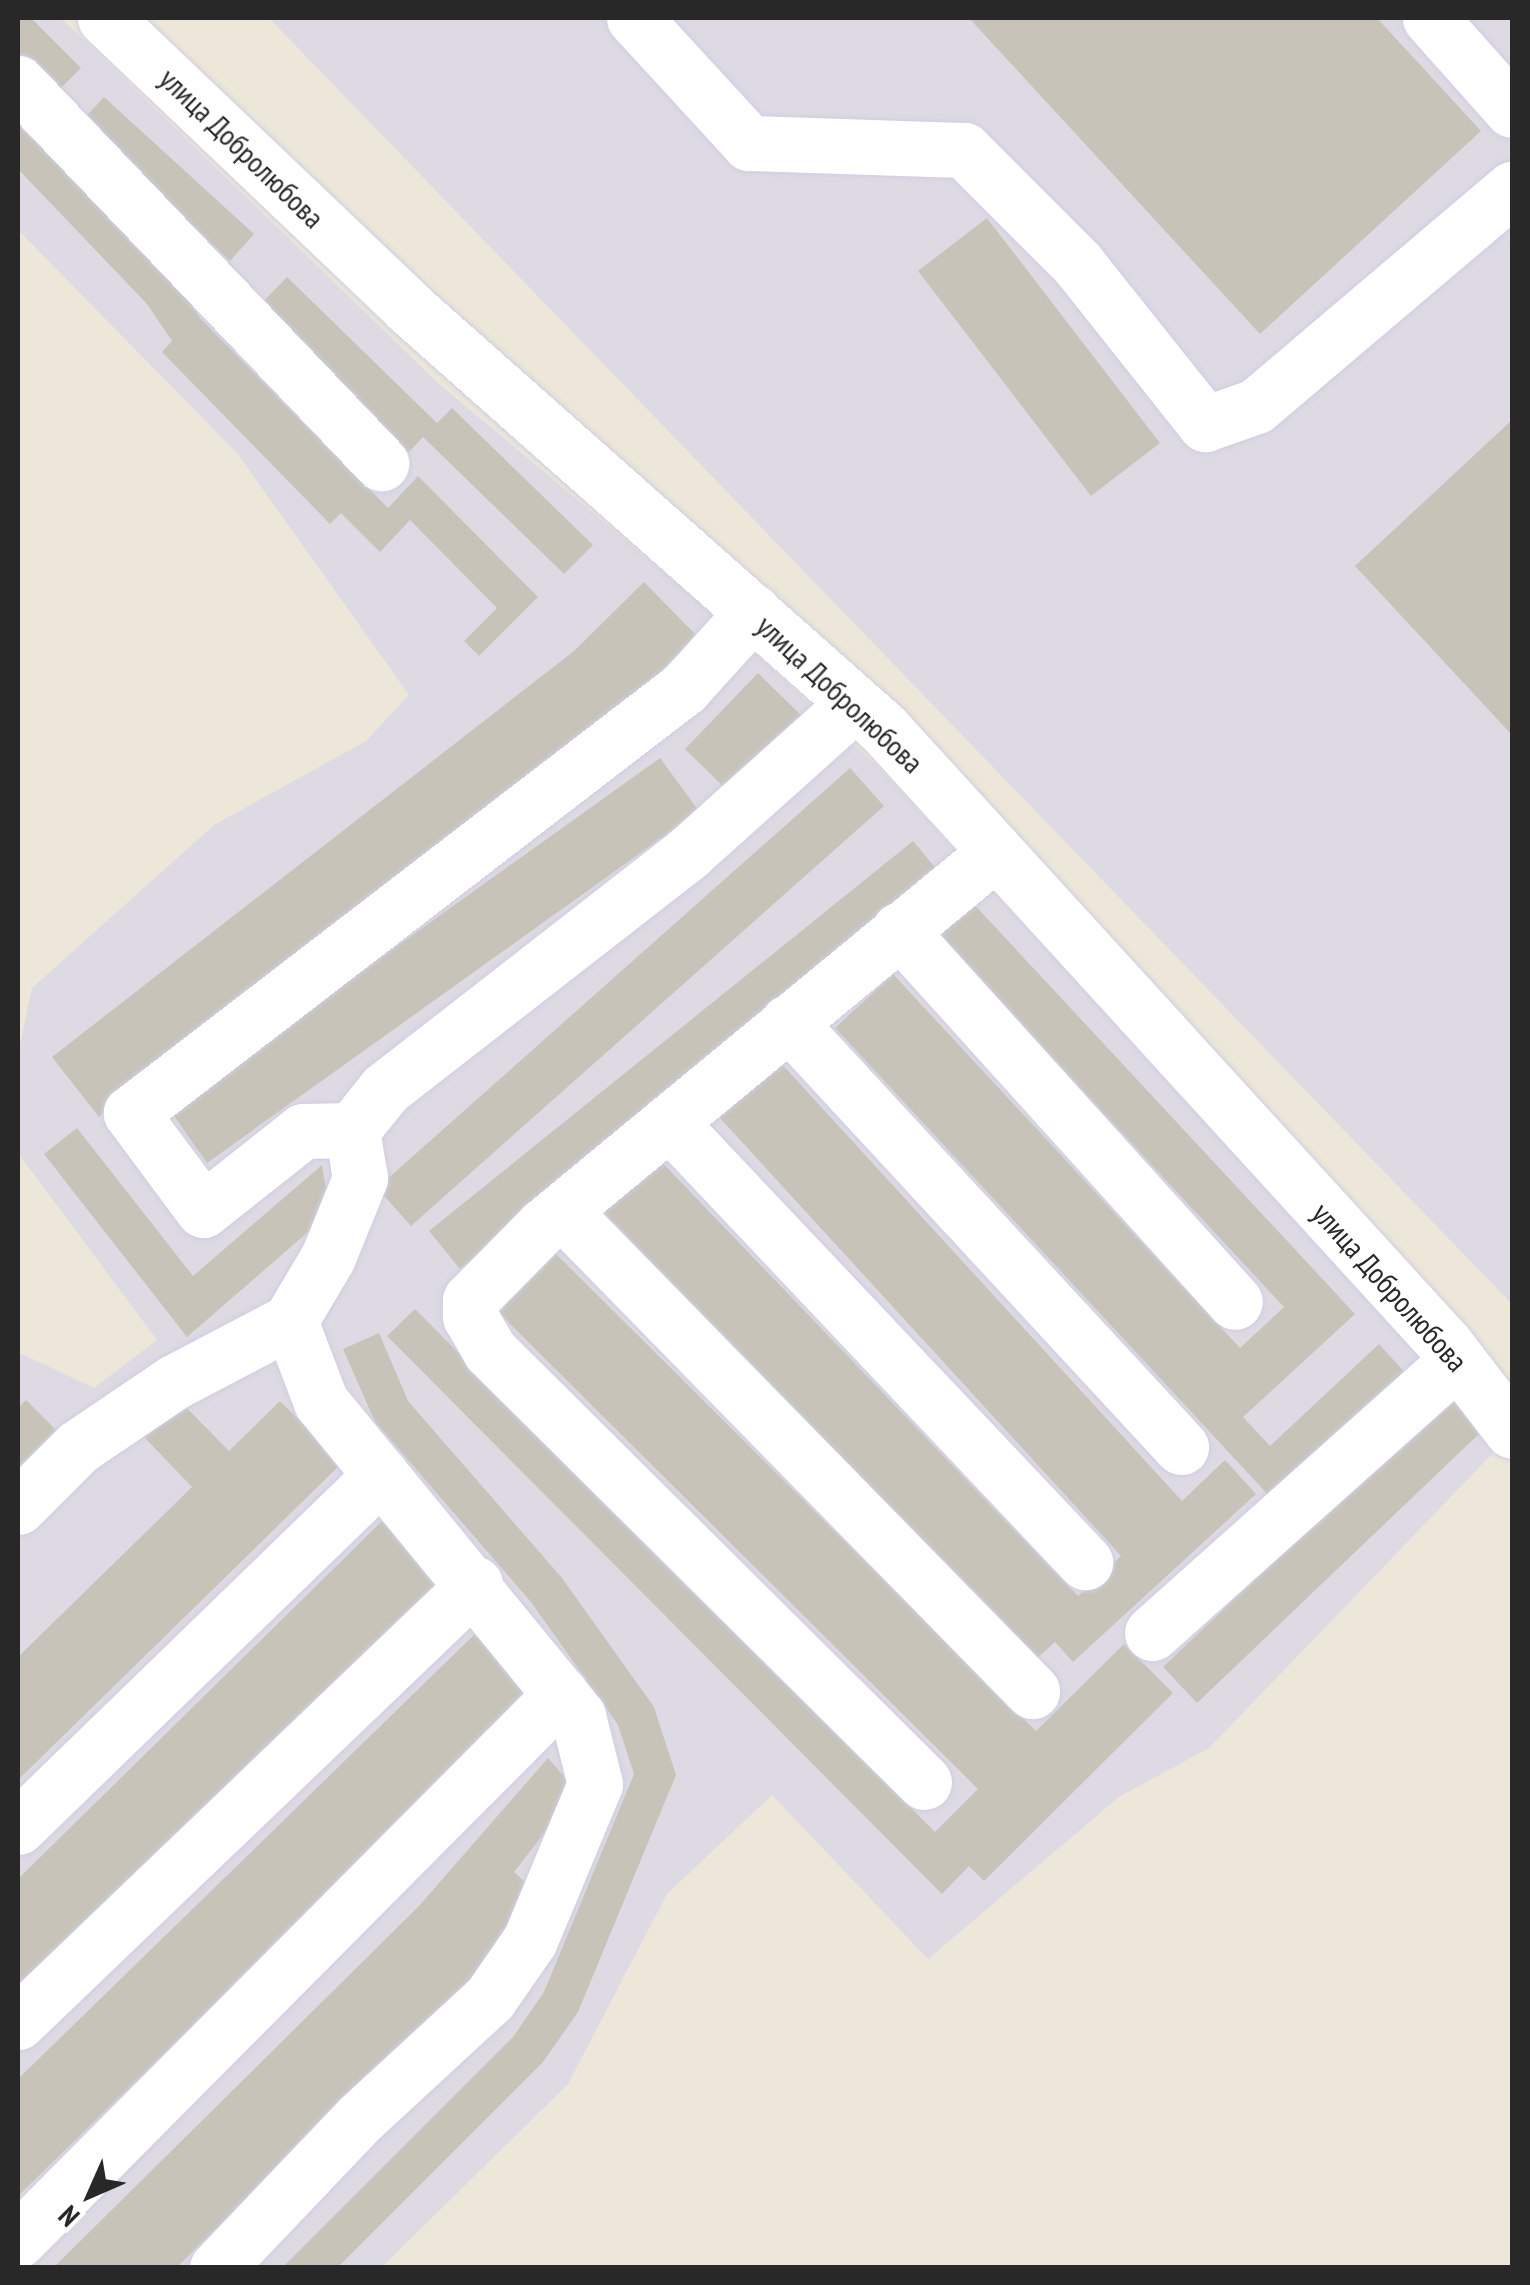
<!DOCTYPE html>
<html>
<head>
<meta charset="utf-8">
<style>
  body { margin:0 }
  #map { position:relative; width:1530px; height:2285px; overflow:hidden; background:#ece7d8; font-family:"PT Sans Narrow",sans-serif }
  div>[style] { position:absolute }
  .industrial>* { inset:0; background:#dedae3 }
  .building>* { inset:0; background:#c7c3b9 }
  .roads { filter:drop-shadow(0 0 2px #cecee3) drop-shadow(0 0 2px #cecee3) }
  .minor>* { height:55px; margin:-27.5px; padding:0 27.5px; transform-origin:27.5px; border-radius:27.5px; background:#fff }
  span { translate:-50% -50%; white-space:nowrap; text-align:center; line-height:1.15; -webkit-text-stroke:8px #fff; paint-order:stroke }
  .street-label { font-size:30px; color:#282828 }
  .frame { position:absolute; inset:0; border:20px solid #282828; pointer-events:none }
  .north { position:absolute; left:40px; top:2145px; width:100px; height:100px; -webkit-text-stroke:8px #fff; paint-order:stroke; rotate:225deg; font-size:28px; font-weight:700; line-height:40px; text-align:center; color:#282828 }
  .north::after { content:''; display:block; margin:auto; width:35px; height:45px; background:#282828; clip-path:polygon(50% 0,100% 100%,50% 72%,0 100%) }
</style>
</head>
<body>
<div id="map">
  <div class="industrial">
    <i style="clip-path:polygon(18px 18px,61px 18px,438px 383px,710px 611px,879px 768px,1498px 1435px,1495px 1451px,1209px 1748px,1119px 1797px,928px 1959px,772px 1795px,667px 1894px,568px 2084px,382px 2267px,18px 2267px,18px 1352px,94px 1388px,157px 1340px,18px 1153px,18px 1053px,32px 988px,214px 825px,366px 741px,409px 695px,237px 453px,18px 230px)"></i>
    <i style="clip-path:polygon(269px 18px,1512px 18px,1512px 1304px)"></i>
  </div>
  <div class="building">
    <i style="clip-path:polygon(18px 18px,31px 18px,81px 68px,55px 94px,18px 55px)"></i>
    <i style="clip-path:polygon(969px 18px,1377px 18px,1481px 131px,1260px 334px)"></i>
    <i style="clip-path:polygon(104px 97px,254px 234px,230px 261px,80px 123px)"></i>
    <i style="clip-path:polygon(18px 117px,176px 282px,201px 319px,388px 508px,418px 476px,538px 597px,479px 656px,464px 641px,497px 608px,410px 520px,380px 552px,341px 513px,330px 524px,162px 352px,172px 341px,147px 304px,18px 169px)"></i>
    <i style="clip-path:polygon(987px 218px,1160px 443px,1091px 496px,918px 271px)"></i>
    <i style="clip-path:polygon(287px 277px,437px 423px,452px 408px,593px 545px,564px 574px,423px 437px,408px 453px,258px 307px)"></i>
    <i style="clip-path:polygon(1512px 420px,1512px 735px,1355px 566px)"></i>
    <i style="clip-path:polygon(644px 582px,697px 636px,623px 709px,99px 1117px,52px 1057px,574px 651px)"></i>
    <i style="clip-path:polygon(758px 673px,806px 720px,732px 795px,685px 749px)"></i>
    <i style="clip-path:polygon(660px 758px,699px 811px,207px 1163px,169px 1109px)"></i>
    <i style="clip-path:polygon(850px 768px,884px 806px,411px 1226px,377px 1188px)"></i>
    <i style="clip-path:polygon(913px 841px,944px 878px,460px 1269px,429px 1231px)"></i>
    <i style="clip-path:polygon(971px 901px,1355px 1314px,1243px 1417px,1270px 1446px,1379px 1344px,1408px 1376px,1273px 1500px,835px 1028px,893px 974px,1240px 1348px,1284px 1307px,935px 933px)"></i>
    <i style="clip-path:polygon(769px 1050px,1182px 1501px,1225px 1460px,1256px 1494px,1073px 1662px,1055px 1642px,1034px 1661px,599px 1208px,655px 1155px,1078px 1596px,1121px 1556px,709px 1106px)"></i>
    <i style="clip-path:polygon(77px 1128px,193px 1276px,322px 1165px,330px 1213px,187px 1337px,44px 1154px)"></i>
    <i style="clip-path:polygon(547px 1245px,1036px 1731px,1124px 1644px,1173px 1693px,984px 1881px,969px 1866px,942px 1894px,387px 1336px,415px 1309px,935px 1832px,978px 1789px,489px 1303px)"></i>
    <i style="clip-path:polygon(379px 1333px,408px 1401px,562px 1578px,654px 1707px,676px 1775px,578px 2012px,543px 2062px,337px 2268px,282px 2268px,513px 2037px,544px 1992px,634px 1774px,618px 1725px,531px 1602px,375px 1422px,343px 1349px)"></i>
    <i style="clip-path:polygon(1448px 1395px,1482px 1431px,1197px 1703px,1163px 1667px)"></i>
    <i style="clip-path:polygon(26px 1400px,56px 1430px,18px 1468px,18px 1408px)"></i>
    <i style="clip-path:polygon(180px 1401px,229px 1451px,280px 1401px,342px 1463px,18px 1780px,18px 1657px,192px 1487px,144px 1437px)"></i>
    <i style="clip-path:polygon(382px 1521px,441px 1581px,18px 1996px,18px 1879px)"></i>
    <i style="clip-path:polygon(480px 1629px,539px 1689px,18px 2196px,18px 2079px)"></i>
    <i style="clip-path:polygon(548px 1758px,577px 1791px,514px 1872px,536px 1892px,494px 1959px,176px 2268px,53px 2268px,419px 1906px)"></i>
  </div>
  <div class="roads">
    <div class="minor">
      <i style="left:105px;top:18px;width:419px;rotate:43.6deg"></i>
      <i style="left:408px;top:307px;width:635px;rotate:41.55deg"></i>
      <i style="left:883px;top:728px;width:835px;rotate:47.62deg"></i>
      <i style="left:1446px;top:1345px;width:108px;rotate:52.5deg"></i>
      <i style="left:634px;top:18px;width:170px;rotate:47.4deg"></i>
      <i style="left:749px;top:143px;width:215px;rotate:1.9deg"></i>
      <i style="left:964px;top:150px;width:160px;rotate:45deg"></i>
      <i style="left:1077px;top:263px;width:206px;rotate:51.5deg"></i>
      <i style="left:1205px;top:424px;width:54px;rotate:-19.4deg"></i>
      <i style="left:1256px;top:406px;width:336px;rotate:-40.3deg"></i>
      <i style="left:1430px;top:18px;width:123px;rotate:48.3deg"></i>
      <i style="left:18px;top:83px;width:526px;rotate:46.31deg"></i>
      <i style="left:899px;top:930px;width:501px;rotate:47.91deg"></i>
      <i style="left:788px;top:1022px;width:579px;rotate:47.24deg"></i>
      <i style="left:669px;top:1122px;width:606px;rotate:46.61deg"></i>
      <i style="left:352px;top:1130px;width:49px;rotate:178.8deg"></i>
      <i style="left:303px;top:1131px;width:127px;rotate:141.7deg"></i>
      <i style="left:203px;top:1210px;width:121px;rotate:-126.6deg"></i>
      <i style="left:131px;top:1113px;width:697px;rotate:-37.54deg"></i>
      <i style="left:684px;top:688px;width:103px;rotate:-47.8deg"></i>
      <i style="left:562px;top:1211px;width:672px;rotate:45.6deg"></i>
      <i style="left:18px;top:1507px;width:85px;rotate:-45deg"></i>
      <i style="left:78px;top:1447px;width:116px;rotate:-34.1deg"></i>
      <i style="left:174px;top:1382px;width:131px;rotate:-27.7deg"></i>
      <i style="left:1152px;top:1633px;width:409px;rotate:-41.8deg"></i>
      <i style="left:924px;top:1782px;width:612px;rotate:-135.2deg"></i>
      <i style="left:490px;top:1351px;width:39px;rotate:-120deg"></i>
      <i style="left:470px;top:1317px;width:17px;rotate:-90deg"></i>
      <i style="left:470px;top:1300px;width:104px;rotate:-45.4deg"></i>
      <i style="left:543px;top:1226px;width:587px;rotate:-39.54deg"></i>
      <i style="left:18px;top:1827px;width:506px;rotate:-44.12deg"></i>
      <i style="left:18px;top:2022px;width:633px;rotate:-43.78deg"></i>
      <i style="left:18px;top:2240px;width:770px;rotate:-45.16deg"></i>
      <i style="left:217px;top:2268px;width:207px;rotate:-46.4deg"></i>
      <i style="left:360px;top:2118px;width:177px;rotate:-42.7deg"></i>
      <i style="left:490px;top:1998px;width:70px;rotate:-55.4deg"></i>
      <i style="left:530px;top:1940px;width:169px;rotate:-67.4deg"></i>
      <i style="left:595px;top:1784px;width:70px;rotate:-104deg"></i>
      <i style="left:578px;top:1716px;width:406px;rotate:-129.3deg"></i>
      <i style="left:321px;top:1402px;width:87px;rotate:-110.9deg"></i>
      <i style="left:290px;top:1321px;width:74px;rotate:-59.3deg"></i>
      <i style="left:328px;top:1257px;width:85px;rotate:-67.9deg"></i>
      <i style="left:360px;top:1178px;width:49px;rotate:-99.5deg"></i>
      <i style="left:352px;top:1130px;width:53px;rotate:-51.2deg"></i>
      <i style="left:385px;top:1089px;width:384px;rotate:-37.9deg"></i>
      <i style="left:688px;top:853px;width:224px;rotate:-41.9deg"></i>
    </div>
  </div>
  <div class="street-label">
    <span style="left:242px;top:148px;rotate:44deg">улица Добролюбова</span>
    <span style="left:840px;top:694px;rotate:43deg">улица Добролюбова</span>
    <span style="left:1390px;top:1287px;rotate:48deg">улица Добролюбова</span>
  </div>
  <div class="frame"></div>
  <div class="north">N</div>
</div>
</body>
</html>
